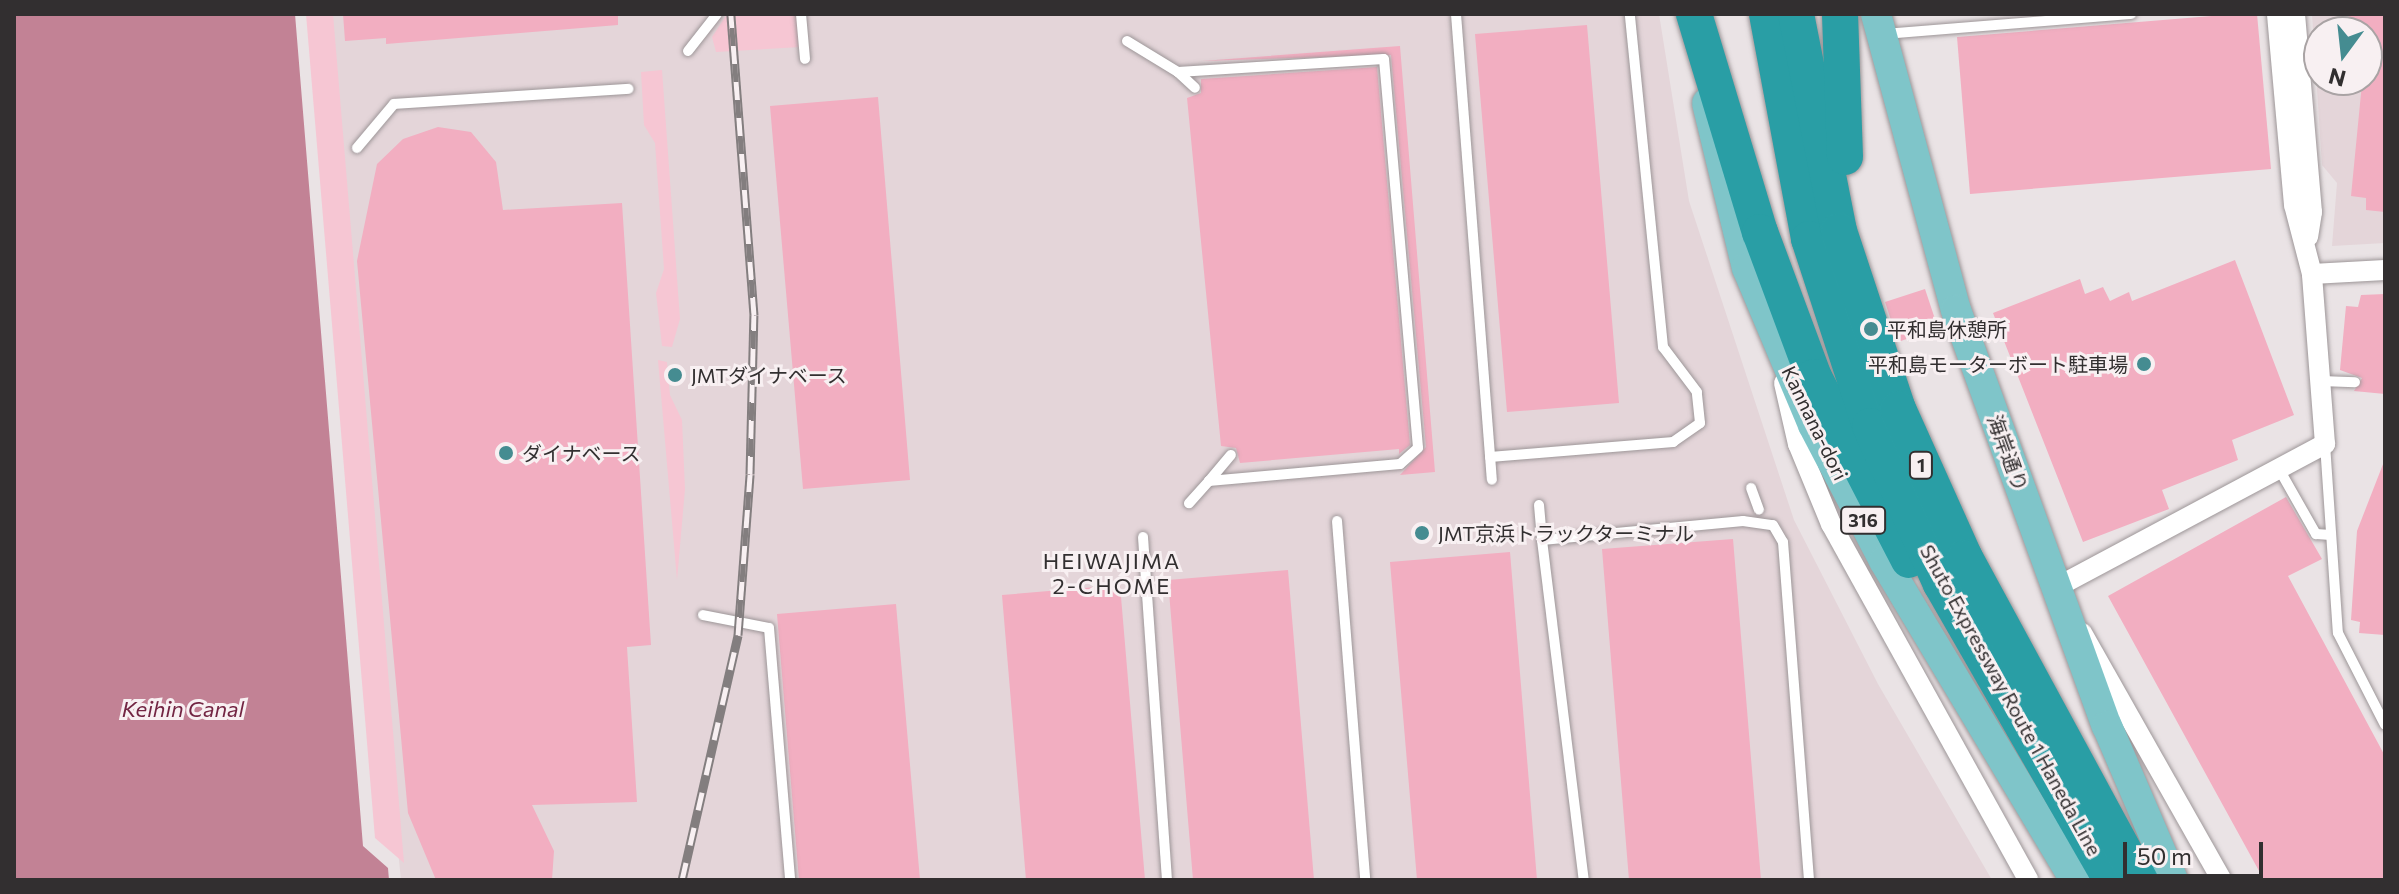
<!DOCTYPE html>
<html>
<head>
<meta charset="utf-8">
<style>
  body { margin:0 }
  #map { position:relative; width:2399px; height:894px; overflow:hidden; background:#eae3e5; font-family:Commissioner,"Noto Sans JP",sans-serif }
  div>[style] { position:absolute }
  .built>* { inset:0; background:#e4d5d9 }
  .green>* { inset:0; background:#f6c6d3 }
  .water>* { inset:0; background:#c28295 }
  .building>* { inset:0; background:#f2aec1 }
  .roads { filter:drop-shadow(0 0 2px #9d9698) drop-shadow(0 0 2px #9d9698) }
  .service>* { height:10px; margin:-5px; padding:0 5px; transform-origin:5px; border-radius:5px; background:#fff }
  .minor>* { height:20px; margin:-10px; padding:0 10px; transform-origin:10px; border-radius:10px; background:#fff }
  .primary>* { height:30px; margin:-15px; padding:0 15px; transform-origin:15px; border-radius:15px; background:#7fc5c9 }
  .motorway>* { height:36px; margin:-18px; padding:0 18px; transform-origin:18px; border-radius:18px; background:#299ea5 }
  .rail>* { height:9px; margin-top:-4.5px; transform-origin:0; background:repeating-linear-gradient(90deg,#f8f0f2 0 18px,#837e7f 0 36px); box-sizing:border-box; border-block:2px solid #837e7f }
  .dots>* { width:22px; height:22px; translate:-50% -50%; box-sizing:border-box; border:4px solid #f8f0f2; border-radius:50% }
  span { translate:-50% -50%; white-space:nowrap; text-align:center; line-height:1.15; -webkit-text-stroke:6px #f8f0f2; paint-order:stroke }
  .shield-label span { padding:2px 6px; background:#f8f0f2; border:2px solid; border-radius:6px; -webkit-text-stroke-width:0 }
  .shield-label { font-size:18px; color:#322f30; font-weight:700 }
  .poi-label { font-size:20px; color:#322f30 }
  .left { translate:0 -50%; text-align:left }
  .right { translate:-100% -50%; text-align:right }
  .street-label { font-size:20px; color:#322f30 }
  .neighbourhood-label { font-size:22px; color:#322f30; letter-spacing:2px }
  .water-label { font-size:22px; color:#732543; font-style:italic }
  .frame { position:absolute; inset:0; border:16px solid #322f30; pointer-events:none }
  .north { position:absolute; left:2303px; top:16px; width:80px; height:80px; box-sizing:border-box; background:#f8f0f2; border:2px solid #a9a3a4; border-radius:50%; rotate:195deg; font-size:22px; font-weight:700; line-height:32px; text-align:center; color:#322f30 }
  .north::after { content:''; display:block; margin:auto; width:28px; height:36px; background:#458c91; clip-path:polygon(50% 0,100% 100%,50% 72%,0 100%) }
  .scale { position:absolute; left:2123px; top:842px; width:140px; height:36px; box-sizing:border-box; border:4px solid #322f30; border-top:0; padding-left:10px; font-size:24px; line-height:28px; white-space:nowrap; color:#322f30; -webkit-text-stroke:6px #f8f0f2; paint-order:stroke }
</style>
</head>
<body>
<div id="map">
  <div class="built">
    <i style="clip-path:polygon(314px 14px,1659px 14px,1689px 201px,1794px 520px,1878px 684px,1992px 880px,401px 880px)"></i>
    <i style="clip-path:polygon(evenodd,2312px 14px,2385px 14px,2385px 243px,2332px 246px,2337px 183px,2322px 165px,2312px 14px,2319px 32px,2367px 32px,2367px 80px,2319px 80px,2319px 32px)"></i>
  </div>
  <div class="green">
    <i style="clip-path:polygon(306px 14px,333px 14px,404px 863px,375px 838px)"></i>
    <i style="clip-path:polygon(727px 14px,797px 14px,800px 47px,716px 52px,712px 37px)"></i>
    <i style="clip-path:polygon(662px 70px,680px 319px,672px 347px,662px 346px,656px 293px,664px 269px,655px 143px,644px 125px,641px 72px)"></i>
    <i style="clip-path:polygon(658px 360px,667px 362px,670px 395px,682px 420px,685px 489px,677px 580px)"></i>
  </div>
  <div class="water">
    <i style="clip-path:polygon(14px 14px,295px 14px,363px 846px,388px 868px,389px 880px,14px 880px)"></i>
  </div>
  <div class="building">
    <i style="clip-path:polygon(343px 14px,618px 14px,618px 25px,386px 44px,386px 38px,345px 41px)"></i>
    <i style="clip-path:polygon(2236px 14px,2257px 14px,2271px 169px,1970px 194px,1957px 37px)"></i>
    <i style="clip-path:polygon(2349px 14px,2385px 14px,2385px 212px,2366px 210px,2366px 198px,2351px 196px,2367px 32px,2347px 32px)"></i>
    <i style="clip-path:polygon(1587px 25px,1619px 403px,1507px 412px,1475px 34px)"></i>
    <i style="clip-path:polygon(1400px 46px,1435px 472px,1400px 475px,1426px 447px,1391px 55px,1202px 61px)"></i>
    <i style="clip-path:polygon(1377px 67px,1410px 445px,1399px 454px,1399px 449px,1240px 463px,1236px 448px,1221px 446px,1187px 98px,1201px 93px,1201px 79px)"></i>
    <i style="clip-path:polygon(878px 97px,910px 480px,803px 489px,770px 106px)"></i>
    <i style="clip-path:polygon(438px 127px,471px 132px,496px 162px,503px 210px,622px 203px,651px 645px,627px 647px,637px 802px,532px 805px,554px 851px,552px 880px,436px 880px,408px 813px,357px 261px,377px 164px,403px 139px)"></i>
    <i style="clip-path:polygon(2235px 260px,2294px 415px,2232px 440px,2238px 460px,2162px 490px,2169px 509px,2083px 542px,1993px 313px,2080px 279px,2085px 294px,2103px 287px,2110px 301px,2129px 292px,2132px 301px)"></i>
    <i style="clip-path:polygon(1925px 289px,1938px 328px,1898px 342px,1885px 302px)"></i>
    <i style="clip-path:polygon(2385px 294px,2385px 394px,2354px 391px,2362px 378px,2340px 370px,2346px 306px,2358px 307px,2361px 295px)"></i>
    <i style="clip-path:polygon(2385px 459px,2385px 635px,2359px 633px,2360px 622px,2351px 620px,2357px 531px)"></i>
    <i style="clip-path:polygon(2286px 497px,2322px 559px,2288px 576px,2385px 756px,2385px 880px,2264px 880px,2108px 596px)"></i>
    <i style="clip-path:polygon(1733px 539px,1761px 880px,1629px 880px,1602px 549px)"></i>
    <i style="clip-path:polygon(1510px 552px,1537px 880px,1417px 880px,1390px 562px)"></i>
    <i style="clip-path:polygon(1288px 570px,1314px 880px,1193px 880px,1168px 580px)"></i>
    <i style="clip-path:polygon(1120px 585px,1145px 880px,1026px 880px,1002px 595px)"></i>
    <i style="clip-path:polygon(896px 604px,920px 880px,799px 880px,777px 614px)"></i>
  </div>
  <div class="roads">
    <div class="service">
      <i style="left:801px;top:14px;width:45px;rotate:84.9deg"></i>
      <i style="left:1456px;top:14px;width:467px;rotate:85.6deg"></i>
      <i style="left:1883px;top:34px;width:249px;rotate:-4.6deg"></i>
      <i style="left:1127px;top:41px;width:60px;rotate:31.3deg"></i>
      <i style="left:1178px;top:72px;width:206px;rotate:-3.6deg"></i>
      <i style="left:1384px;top:59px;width:390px;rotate:85deg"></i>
      <i style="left:1418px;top:448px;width:24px;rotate:138deg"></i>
      <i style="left:1400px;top:464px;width:192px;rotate:174.9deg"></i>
      <i style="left:1209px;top:481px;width:30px;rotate:132deg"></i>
      <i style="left:688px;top:51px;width:47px;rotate:-51.9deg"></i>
      <i style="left:1178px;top:72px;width:23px;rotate:43deg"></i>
      <i style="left:357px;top:148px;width:57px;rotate:-49.9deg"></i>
      <i style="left:394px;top:104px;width:235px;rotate:-3.7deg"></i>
      <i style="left:2321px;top:381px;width:34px;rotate:2deg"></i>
      <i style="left:2325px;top:444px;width:189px;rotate:86.1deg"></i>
      <i style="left:2338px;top:633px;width:103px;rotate:62.9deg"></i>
      <i style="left:1490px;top:457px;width:184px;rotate:-4.7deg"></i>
      <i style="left:1673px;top:442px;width:33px;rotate:-35deg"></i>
      <i style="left:1700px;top:423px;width:31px;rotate:-96deg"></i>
      <i style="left:1697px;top:392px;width:56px;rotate:-127.1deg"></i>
      <i style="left:1663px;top:347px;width:335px;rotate:-95.7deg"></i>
      <i style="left:2279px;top:469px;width:75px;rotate:60.4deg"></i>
      <i style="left:2316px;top:534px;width:15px;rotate:4deg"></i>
      <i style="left:1209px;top:481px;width:34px;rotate:-50deg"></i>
      <i style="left:1751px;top:488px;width:23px;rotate:70deg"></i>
      <i style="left:1539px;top:505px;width:35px;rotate:85deg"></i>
      <i style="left:1542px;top:540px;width:202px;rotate:-5.4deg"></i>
      <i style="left:1743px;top:521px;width:30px;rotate:8deg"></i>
      <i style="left:1773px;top:525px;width:20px;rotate:60deg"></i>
      <i style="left:1783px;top:542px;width:339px;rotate:85.6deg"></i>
      <i style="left:1337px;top:521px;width:360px;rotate:85.5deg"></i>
      <i style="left:1143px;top:537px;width:344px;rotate:86deg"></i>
      <i style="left:1542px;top:540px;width:343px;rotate:83deg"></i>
      <i style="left:703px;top:615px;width:67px;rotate:11.1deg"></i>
      <i style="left:769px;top:628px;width:253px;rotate:85.2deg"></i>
    </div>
    <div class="minor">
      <i style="left:2295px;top:14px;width:199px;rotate:85.1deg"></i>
      <i style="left:2312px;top:212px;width:25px;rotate:99deg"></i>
      <i style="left:2312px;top:274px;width:73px;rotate:-3.1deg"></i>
      <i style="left:1784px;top:383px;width:63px;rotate:77.1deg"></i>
      <i style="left:1798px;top:444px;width:87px;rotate:67.6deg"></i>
      <i style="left:1831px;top:524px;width:407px;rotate:61deg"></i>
      <i style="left:2057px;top:587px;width:304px;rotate:-28.1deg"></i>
      <i style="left:2325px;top:444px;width:170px;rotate:-94.4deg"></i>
      <i style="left:2312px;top:274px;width:71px;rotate:-104.6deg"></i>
      <i style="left:2294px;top:205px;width:192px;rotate:-95.1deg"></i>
      <i style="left:2082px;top:633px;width:284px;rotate:60.5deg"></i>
    </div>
    <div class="primary">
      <i style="left:1876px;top:14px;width:307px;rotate:74.9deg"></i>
      <i style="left:1956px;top:310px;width:443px;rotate:70.1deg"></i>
      <i style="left:2107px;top:726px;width:168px;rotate:66.8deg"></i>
      <i style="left:1707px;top:103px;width:170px;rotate:76.4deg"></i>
      <i style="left:1747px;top:268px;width:170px;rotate:67.2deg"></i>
      <i style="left:1813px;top:425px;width:153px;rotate:62.4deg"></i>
      <i style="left:1884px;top:561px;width:372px;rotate:59.1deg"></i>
    </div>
    <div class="motorway">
      <i style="left:1694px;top:14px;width:228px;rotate:73.2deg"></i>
      <i style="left:1760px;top:232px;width:155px;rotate:69.6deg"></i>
      <i style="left:1814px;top:377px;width:206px;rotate:62.6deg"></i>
      <i style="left:1767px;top:14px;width:229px;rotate:79.4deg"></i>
      <i style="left:1809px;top:239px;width:197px;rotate:71.9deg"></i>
      <i style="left:1870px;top:426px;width:173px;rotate:65.8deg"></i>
      <i style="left:1941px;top:584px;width:341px;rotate:60.1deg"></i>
      <i style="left:1796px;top:14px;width:221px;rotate:78.8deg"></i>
      <i style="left:1839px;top:231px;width:188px;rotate:71.7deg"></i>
      <i style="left:1898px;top:409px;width:163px;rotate:65.8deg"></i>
      <i style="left:1965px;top:558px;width:366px;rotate:61.5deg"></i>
      <i style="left:1840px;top:14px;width:143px;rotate:88deg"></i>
    </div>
  </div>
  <div class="rail">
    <i style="left:682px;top:880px;width:251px;rotate:-77.1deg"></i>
    <i style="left:738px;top:635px;width:161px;rotate:-85.7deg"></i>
    <i style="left:750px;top:474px;width:159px;rotate:-88.6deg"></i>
    <i style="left:754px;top:315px;width:302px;rotate:-94.4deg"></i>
  </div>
  <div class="dots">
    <i style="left:1871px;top:329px;background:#458c91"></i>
    <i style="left:2144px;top:364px;background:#458c91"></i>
    <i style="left:675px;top:375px;background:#458c91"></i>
    <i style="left:506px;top:453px;background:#458c91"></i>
    <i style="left:1422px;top:533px;background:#458c91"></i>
  </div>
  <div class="shield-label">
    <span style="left:1921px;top:465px">1</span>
    <span style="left:1863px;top:520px">316</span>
  </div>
  <div class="poi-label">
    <span class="left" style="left:1887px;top:329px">平和島休憩所</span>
    <span class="right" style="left:2128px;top:364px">平和島モーターボート駐車場</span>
    <span class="left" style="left:691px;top:375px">JMTダイナベース</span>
    <span class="left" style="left:522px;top:453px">ダイナベース</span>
    <span class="left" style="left:1438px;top:533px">JMT京浜トラックターミナル</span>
  </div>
  <div class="street-label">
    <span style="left:1815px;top:423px;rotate:64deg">Kannana-dori</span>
    <span style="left:2008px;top:453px;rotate:70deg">海岸通り</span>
    <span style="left:2011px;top:700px;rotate:61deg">Shuto Expressway Route 1 Haneda Line</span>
  </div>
  <div class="neighbourhood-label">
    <span style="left:1112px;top:573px">HEIWAJIMA<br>2-CHOME</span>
  </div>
  <div class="water-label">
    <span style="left:183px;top:709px">Keihin Canal</span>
  </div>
  <div class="frame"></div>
  <div class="north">N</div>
  <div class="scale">50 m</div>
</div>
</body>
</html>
